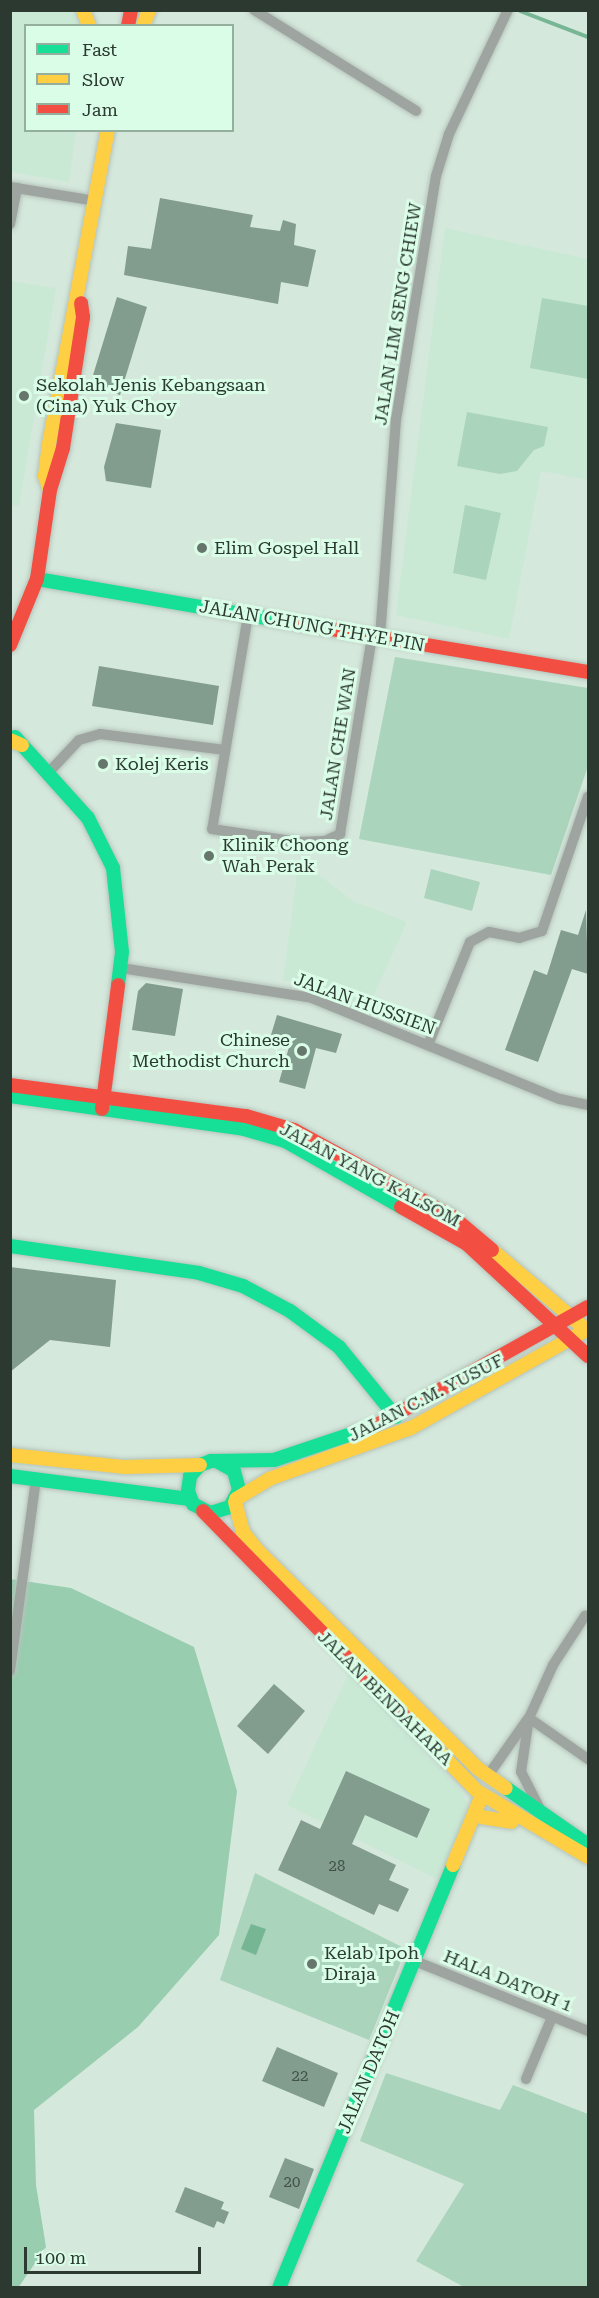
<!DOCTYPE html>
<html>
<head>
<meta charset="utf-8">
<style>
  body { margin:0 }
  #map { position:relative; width:599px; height:2298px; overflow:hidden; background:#d5e8dc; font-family:"Roboto Serif",serif }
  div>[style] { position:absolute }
  .built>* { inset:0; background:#c9e9d5 }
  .green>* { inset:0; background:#aad4bb }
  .forest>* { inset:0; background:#98cdaf }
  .water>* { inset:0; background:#77b694 }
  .stream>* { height:4px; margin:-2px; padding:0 2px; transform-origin:2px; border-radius:2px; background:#77b694 }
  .building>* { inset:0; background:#829c8e }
  .roads { filter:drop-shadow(0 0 2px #b5c3ba) drop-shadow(0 0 2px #b5c3ba) }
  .street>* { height:10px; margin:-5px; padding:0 5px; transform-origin:5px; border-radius:5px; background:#9ea4a0 }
  .fast>* { height:14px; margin:-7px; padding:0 7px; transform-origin:7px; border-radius:7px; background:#16e098 }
  .slow>* { height:14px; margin:-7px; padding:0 7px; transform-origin:7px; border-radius:7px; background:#ffcf43 }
  .jam>* { height:14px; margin:-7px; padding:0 7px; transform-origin:7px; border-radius:7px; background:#f24e42 }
  .dots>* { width:16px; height:16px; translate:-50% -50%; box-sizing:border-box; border:3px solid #dafde8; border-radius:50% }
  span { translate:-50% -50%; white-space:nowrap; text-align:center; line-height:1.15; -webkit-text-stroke:6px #dafde8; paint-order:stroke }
  .number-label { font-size:15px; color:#415248 }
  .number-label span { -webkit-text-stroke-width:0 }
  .street-label { font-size:18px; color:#2b3930 }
  .poi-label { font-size:18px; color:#2b3930 }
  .left { translate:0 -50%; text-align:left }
  .right { translate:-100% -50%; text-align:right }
  .frame { position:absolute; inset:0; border:12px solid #2b3930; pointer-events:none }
  .legend { position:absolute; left:24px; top:24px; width:210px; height:108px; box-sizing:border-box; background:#dafde8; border:2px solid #94af9e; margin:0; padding:8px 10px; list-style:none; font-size:18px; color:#2b3930 }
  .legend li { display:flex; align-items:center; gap:12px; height:30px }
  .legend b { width:30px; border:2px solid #94af9e }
  .scale { position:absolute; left:24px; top:2247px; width:177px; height:27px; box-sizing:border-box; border:3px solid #2b3930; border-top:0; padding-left:8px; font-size:18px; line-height:21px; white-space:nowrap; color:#2b3930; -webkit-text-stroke:4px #dafde8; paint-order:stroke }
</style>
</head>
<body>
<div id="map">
  <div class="built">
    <i style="clip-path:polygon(10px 11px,71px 11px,78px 25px,26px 26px,26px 130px,76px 131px,69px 182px,11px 172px)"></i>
    <i style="clip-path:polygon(445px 228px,588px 259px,588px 480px,541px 471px,509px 639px,396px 615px)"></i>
    <i style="clip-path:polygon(10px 281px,56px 288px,19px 506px,10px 504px)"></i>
    <i style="clip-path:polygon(299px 860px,353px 901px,407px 922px,368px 1008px,303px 980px,283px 981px)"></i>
    <i style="clip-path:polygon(349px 1673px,459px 1788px,467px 1803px,462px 1825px,437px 1879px,287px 1805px)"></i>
  </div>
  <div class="green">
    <i style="clip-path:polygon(542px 298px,588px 306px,588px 379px,530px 368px)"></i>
    <i style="clip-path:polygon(467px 412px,548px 427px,544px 446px,534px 450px,517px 471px,500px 474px,457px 466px)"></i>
    <i style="clip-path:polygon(465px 505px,501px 513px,486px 580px,453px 573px)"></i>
    <i style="clip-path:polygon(395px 657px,588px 688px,588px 766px,551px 875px,359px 839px)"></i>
    <i style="clip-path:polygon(431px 869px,480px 882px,472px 911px,424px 898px)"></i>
    <i style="clip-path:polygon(255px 1873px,406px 1949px,369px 2040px,220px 1980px)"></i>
    <i style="clip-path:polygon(386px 2073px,500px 2110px,513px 2085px,588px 2114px,588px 2287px,464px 2287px,416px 2261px,464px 2184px,360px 2141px)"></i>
  </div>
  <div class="forest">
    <i style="clip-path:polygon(10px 1579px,71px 1588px,194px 1647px,237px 1791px,219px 1935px,138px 2027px,34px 2110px,36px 2185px,46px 2247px,18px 2288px,10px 2287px)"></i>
  </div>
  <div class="water">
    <i style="clip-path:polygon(251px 1924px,266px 1929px,256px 1955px,241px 1949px)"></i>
  </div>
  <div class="stream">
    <i style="left:520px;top:11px;width:73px;rotate:20.9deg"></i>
  </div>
  <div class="building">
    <i style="clip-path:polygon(160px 198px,253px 215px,250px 227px,280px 231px,283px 220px,296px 224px,294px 245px,316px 250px,308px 287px,281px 282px,278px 304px,124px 275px,128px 246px,151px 249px)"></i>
    <i style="clip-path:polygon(117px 297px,147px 307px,120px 395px,90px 385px)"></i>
    <i style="clip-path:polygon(116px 423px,161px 430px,151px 488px,106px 481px,104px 467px)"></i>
    <i style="clip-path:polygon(99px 666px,219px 686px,213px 725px,92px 706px)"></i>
    <i style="clip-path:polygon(586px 910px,588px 974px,572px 969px,538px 1062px,505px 1050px,534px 970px,547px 975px,561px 930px,578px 935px)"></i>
    <i style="clip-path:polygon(146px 983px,183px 989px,175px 1036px,132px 1030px,138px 991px)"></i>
    <i style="clip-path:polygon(277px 1015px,342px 1034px,336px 1053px,316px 1048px,305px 1089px,279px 1082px,291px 1040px,271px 1035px)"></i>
    <i style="clip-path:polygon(10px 1267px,116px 1280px,110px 1347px,50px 1340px,10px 1372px)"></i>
    <i style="clip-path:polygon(274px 1684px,305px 1711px,268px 1754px,237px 1726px)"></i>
    <i style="clip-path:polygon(346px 1771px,430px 1809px,417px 1838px,365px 1815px,352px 1844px,396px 1865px,389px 1880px,409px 1889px,398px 1912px,379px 1904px,374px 1915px,278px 1870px,301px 1820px,320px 1829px)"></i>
    <i style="clip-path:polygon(277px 2047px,338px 2073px,324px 2107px,262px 2081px)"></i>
    <i style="clip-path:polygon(285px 2158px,314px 2169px,299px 2209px,269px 2197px)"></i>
    <i style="clip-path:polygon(185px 2187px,224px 2202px,221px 2209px,229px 2212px,224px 2224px,217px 2221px,214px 2228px,175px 2212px)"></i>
  </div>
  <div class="roads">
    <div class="street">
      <i style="left:254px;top:10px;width:191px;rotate:31.9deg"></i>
      <i style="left:10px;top:187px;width:80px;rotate:9.3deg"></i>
      <i style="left:10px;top:224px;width:37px;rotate:-79deg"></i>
      <i style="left:248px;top:615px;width:217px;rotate:99.5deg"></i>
      <i style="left:212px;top:829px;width:87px;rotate:8.6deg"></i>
      <i style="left:298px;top:842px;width:27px;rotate:-2deg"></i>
      <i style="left:325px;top:841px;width:17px;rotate:-25deg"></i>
      <i style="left:340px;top:834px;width:201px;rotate:-80.8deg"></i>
      <i style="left:380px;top:637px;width:218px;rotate:-85.8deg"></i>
      <i style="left:396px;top:420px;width:247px;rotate:-80.7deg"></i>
      <i style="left:436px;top:176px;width:44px;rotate:-72.8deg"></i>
      <i style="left:449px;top:134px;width:137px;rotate:-64.6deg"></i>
      <i style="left:50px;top:771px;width:42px;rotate:-46.9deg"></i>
      <i style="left:79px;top:740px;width:22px;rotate:-16deg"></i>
      <i style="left:100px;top:734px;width:126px;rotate:7.3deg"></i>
      <i style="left:121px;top:968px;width:193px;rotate:8.9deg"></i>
      <i style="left:312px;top:998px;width:268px;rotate:22.2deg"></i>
      <i style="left:560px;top:1099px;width:29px;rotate:12deg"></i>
      <i style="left:428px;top:1045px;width:111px;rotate:-67.8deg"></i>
      <i style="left:470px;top:942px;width:21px;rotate:-28deg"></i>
      <i style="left:489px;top:932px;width:31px;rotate:11deg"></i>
      <i style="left:519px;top:938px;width:24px;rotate:-17deg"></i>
      <i style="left:542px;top:931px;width:142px;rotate:-71.1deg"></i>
      <i style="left:10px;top:1671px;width:194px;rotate:-82.3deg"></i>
      <i style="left:529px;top:1718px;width:72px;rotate:34.8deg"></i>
      <i style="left:487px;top:1777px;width:70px;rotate:-54.9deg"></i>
      <i style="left:539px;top:1807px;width:39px;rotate:-117deg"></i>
      <i style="left:521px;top:1772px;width:55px;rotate:-81.6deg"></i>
      <i style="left:529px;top:1718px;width:58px;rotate:-65.6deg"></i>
      <i style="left:553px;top:1665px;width:59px;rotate:-56.9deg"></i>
      <i style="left:415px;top:1961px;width:187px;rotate:22deg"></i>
      <i style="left:526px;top:2079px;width:67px;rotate:-67.2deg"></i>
    </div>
    <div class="fast">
      <i style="left:37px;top:579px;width:268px;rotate:9.7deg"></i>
      <i style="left:15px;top:737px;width:109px;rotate:48deg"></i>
      <i style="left:88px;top:818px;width:56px;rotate:63.4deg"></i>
      <i style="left:113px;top:868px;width:84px;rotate:83.9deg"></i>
      <i style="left:122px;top:952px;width:33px;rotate:97deg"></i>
      <i style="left:10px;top:1096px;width:236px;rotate:8deg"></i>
      <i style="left:244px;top:1129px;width:43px;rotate:16.3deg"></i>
      <i style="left:285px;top:1141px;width:133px;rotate:29.6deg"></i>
      <i style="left:10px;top:1246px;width:191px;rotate:8.1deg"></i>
      <i style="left:199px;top:1273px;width:46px;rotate:16.5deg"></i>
      <i style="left:243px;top:1286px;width:53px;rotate:28deg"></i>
      <i style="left:290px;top:1311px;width:61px;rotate:36.3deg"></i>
      <i style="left:339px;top:1347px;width:90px;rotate:50.8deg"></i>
      <i style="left:218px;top:1462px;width:18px;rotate:29deg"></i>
      <i style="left:234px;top:1471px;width:20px;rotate:75deg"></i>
      <i style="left:239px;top:1490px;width:19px;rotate:118deg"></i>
      <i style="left:230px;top:1507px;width:21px;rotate:163deg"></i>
      <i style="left:210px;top:1513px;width:19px;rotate:-152deg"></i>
      <i style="left:193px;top:1504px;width:14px;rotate:-111deg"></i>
      <i style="left:188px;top:1491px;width:15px;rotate:-82deg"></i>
      <i style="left:190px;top:1476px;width:15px;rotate:-48deg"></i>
      <i style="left:200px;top:1465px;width:12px;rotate:-20deg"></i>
      <i style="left:211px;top:1461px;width:63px;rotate:-0.9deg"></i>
      <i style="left:274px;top:1460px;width:107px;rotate:-18.6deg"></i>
      <i style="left:10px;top:1476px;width:181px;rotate:7.3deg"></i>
      <i style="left:506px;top:1788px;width:100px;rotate:34.8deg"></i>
      <i style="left:279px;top:2288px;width:457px;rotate:-67.6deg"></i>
    </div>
    <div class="slow">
      <i style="left:83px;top:10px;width:17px;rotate:69deg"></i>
      <i style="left:143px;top:26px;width:17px;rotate:-69deg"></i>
      <i style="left:50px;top:490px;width:15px;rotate:-110deg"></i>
      <i style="left:45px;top:476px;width:32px;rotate:-83deg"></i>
      <i style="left:49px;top:444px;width:319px;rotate:-79.4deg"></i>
      <i style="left:10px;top:740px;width:13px;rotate:23deg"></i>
      <i style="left:492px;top:1250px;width:126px;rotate:40.2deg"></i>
      <i style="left:10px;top:1455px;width:116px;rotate:6deg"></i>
      <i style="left:125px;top:1467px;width:75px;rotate:-1.5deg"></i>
      <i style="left:236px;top:1499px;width:39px;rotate:-31deg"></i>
      <i style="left:269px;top:1479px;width:151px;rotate:-19.8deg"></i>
      <i style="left:411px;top:1428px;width:203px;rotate:-29.2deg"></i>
      <i style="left:235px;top:1502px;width:31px;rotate:75deg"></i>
      <i style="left:243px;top:1532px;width:23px;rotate:52deg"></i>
      <i style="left:257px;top:1550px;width:310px;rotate:44.7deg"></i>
      <i style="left:477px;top:1768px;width:35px;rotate:35deg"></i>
      <i style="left:405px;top:1717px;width:103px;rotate:45.8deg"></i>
      <i style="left:477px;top:1791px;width:129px;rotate:30.7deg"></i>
      <i style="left:481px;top:1817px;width:31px;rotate:9deg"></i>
      <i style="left:453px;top:1865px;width:76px;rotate:-67.5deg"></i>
    </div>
    <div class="jam">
      <i style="left:128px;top:26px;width:16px;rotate:-79deg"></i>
      <i style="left:301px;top:624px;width:291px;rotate:9.5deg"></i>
      <i style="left:10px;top:645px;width:71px;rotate:-67.8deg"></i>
      <i style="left:37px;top:579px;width:90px;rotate:-81.7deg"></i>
      <i style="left:50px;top:490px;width:44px;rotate:-72.8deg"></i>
      <i style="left:63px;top:448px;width:133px;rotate:-81.3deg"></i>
      <i style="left:83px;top:317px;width:14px;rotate:-98deg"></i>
      <i style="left:10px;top:1085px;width:238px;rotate:7.5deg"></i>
      <i style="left:246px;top:1116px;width:50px;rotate:16.3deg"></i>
      <i style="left:294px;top:1130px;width:181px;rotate:28.7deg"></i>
      <i style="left:453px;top:1217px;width:51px;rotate:40.2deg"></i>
      <i style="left:102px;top:1109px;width:125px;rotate:-82.6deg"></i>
      <i style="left:401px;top:1207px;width:76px;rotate:29.3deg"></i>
      <i style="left:467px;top:1244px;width:165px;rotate:42.8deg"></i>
      <i style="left:375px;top:1426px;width:244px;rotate:-29.2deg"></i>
      <i style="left:203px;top:1511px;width:289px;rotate:45.6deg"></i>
    </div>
  </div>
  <div class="dots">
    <i style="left:24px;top:396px;background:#66766c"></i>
    <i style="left:202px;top:548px;background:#66766c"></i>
    <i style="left:103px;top:764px;background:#66766c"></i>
    <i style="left:209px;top:856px;background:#66766c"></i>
    <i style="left:302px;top:1051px;background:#66766c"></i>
    <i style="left:312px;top:1964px;background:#66766c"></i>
  </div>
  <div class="number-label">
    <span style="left:337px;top:1867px">28</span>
    <span style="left:300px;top:2077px">22</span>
    <span style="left:292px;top:2183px">20</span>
  </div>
  <div class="street-label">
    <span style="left:398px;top:314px;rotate:-81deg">JALAN LIM SENG CHIEW</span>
    <span style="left:312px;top:626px;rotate:10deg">JALAN CHUNG THYE PIN</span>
    <span style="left:338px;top:744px;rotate:-81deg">JALAN CHE WAN</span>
    <span style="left:365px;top:1004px;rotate:20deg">JALAN HUSSIEN</span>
    <span style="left:370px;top:1175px;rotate:28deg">JALAN YANG KALSOM</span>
    <span style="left:426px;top:1398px;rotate:-27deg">JALAN C.M. YUSUF</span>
    <span style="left:385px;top:1698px;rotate:45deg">JALAN BENDAHARA</span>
    <span style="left:508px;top:1981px;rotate:22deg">HALA DATOH 1</span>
    <span style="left:369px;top:2072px;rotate:-67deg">JALAN DATOH</span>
  </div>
  <div class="poi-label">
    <span class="left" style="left:36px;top:396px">Sekolah Jenis Kebangsaan<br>(Cina) Yuk Choy</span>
    <span class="left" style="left:214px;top:548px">Elim Gospel Hall</span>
    <span class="left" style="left:115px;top:764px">Kolej Keris</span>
    <span class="left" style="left:222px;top:856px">Klinik Choong<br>Wah Perak</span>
    <span class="right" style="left:290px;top:1051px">Chinese<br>Methodist Church</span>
    <span class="left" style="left:324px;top:1964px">Kelab Ipoh<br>Diraja</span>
  </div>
  <div class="frame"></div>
  <ul class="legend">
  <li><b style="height:8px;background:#16e098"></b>Fast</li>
  <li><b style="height:8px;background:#ffcf43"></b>Slow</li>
  <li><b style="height:8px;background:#f24e42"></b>Jam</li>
  </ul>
  <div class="scale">100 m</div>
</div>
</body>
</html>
